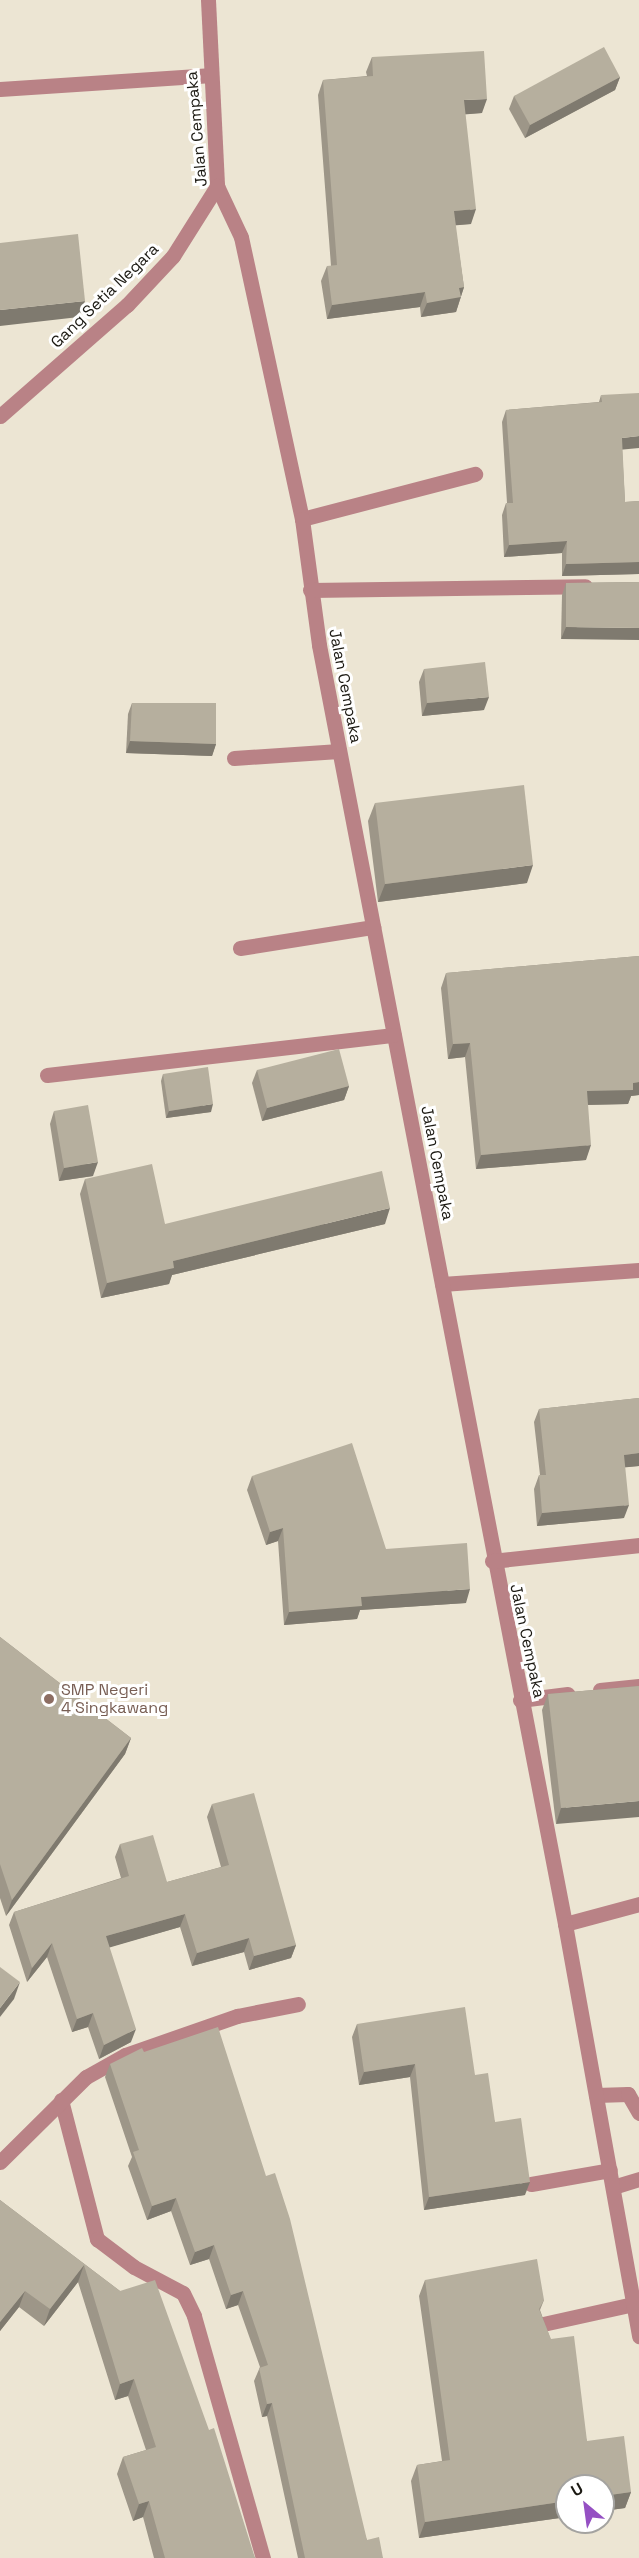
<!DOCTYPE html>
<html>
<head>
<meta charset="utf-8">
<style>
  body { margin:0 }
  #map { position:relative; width:639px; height:2558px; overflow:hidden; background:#ece5d3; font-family:"Space Grotesk",sans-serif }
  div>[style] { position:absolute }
  .lane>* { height:15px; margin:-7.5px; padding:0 7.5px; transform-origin:7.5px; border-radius:7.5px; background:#b98286 }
  .street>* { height:15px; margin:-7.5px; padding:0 7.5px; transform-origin:7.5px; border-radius:7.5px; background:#b98286 }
  .wall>* { inset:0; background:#9d9688 }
  .shaded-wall>* { inset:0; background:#7f7a6f }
  .building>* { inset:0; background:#b6af9e }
  .dots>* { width:16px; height:16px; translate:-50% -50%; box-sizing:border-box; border:3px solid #fff; border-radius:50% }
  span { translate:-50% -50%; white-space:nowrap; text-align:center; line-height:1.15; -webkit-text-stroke:6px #fff; paint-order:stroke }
  .street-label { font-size:16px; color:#1b1912 }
  .education-label { font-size:16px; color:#785e54 }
  .left { translate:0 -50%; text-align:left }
  .north { position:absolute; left:555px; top:2474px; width:60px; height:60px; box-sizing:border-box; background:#fff; border:2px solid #a4a3a0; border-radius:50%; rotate:331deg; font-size:16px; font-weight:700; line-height:24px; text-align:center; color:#1b1912 }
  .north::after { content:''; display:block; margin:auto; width:21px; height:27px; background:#9550c3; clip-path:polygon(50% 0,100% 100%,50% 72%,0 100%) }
</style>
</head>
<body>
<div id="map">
  <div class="lane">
    <i style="left:0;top:89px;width:209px;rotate:-3.8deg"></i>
    <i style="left:302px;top:519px;width:179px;rotate:-14.6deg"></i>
    <i style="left:234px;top:758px;width:105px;rotate:-3.8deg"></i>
    <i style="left:240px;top:948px;width:135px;rotate:-9deg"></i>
    <i style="left:442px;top:1284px;width:197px;rotate:-4.1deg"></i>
    <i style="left:600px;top:1690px;width:39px;rotate:-6deg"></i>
    <i style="left:520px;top:1700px;width:48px;rotate:-7.1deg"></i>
    <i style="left:565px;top:1924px;width:77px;rotate:-15.1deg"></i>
    <i style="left:596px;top:2095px;width:32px;rotate:-2deg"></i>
    <i style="left:628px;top:2094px;width:22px;rotate:60deg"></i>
    <i style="left:531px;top:2184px;width:80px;rotate:-10deg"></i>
    <i style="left:613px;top:2187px;width:27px;rotate:-17deg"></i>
    <i style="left:543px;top:2324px;width:92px;rotate:-12.5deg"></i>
  </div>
  <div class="street">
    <i style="left:208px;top:0;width:186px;rotate:87.2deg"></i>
    <i style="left:217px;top:186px;width:56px;rotate:64.8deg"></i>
    <i style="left:241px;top:237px;width:289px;rotate:77.8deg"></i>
    <i style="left:302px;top:519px;width:127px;rotate:82.3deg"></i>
    <i style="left:319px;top:645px;width:1302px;rotate:79.11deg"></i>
    <i style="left:565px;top:1924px;width:419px;rotate:79.8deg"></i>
    <i style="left:0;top:416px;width:169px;rotate:-41.2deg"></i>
    <i style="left:127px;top:305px;width:67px;rotate:-46.8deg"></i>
    <i style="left:173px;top:256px;width:83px;rotate:-57.8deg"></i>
    <i style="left:310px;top:590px;width:275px;rotate:-0.8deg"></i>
    <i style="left:47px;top:1075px;width:349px;rotate:-6.6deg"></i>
    <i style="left:492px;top:1561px;width:148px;rotate:-6.2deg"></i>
    <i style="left:61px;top:2100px;width:144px;rotate:75.5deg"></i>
    <i style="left:97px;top:2239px;width:46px;rotate:37.1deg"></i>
    <i style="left:134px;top:2267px;width:55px;rotate:28deg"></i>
    <i style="left:183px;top:2293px;width:25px;rotate:64deg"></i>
    <i style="left:194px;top:2316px;width:252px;rotate:74.1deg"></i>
    <i style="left:0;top:2162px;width:121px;rotate:-44.7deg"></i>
    <i style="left:86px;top:2077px;width:45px;rotate:-29.4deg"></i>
    <i style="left:125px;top:2055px;width:119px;rotate:-19.2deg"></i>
    <i style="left:237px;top:2016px;width:62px;rotate:-11.1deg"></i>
  </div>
  <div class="wall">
    <i style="clip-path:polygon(372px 57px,482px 113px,465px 114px,471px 224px,455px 225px,464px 287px,456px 312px,421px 317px,420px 307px,327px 319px,321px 281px,327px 266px,331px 266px,318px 95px,323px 80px,367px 76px,366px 72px)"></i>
    <i style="clip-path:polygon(620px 77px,615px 90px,525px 138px,509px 109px,514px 96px)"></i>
    <i style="clip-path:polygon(601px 395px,622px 449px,625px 502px,639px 501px,639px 574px,562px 576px,562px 553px,504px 557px,502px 515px,506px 503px,507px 503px,502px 422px,506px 410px,599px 402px)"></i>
    <i style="clip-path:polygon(639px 582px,561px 639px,562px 595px,566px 583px)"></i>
    <i style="clip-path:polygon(424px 669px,484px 710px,422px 716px,419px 682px)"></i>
    <i style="clip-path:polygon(132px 703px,216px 744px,212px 756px,126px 753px,128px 714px)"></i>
    <i style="clip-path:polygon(375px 803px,527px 883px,378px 902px,368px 821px)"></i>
    <i style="clip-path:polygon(639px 956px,639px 1095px,631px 1096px,628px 1104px,588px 1105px,586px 1160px,476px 1169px,465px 1057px,448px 1059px,441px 988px,446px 973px)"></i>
    <i style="clip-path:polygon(257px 1070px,349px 1086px,344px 1100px,262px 1121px,252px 1083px)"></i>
    <i style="clip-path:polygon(163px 1074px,211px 1112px,166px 1118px,161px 1081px)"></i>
    <i style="clip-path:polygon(54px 1111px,93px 1176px,59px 1181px,50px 1124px)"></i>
    <i style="clip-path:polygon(85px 1179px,165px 1224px,385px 1224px,172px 1275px,169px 1284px,101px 1298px,80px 1194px)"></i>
    <i style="clip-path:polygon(639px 1398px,639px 1466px,625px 1467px,624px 1518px,537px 1526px,534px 1489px,539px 1475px,540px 1475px,534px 1422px,539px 1409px)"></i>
    <i style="clip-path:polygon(252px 1476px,386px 1549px,466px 1603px,360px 1610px,357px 1619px,284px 1625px,278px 1541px,266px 1545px,247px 1490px)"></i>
    <i style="clip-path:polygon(0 1637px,131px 1738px,125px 1754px,6px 1916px,0 1898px)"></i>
    <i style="clip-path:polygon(639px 1686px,556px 1824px,542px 1710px,548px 1694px)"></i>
    <i style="clip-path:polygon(212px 1804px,296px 1945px,291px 1958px,249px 1970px,244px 1952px,192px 1966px,180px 1927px,109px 1947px,131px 2042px,99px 2059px,88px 2027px,72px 2032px,47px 1957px,27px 1982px,9px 1925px,14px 1912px,121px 1878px,115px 1857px,120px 1844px,167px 1882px,221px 1867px,207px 1817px)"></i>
    <i style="clip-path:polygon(357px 2024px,475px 2075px,495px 2122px,525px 2195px,424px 2210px,410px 2077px,359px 2085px,352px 2037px)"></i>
    <i style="clip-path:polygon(144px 2052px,367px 2540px,383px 2558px,298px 2558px,267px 2416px,262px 2417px,254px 2381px,260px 2367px,238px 2305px,226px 2309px,209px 2259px,190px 2265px,171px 2211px,147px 2220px,128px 2166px,132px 2157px,105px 2077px,110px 2064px)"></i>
    <i style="clip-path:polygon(0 2200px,120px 2291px,255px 2558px,154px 2558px,143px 2517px,133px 2521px,117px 2474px,123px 2457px,146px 2450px,128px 2396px,115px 2400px,78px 2282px,44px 2326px,19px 2307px,0 2331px)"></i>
    <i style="clip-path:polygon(425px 2280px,544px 2300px,540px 2310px,587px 2441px,631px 2492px,625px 2508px,603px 2511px,603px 2486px,567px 2486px,567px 2517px,419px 2538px,411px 2481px,417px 2465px,442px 2461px,419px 2296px)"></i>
  </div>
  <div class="shaded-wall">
    <i style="clip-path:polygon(620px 77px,615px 90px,525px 138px,530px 125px)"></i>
    <i style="clip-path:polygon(487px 99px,482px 113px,458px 115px,464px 100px)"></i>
    <i style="clip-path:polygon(476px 209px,471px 224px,448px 226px,454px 211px)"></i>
    <i style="clip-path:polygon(464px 287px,456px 312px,421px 317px,427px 303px,459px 288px)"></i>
    <i style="clip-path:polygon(425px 292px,420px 307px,327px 319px,332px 305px)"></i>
    <i style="clip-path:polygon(85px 301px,79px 317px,0 326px,0 310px)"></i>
    <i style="clip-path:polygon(639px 436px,639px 448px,618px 450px,622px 438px)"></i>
    <i style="clip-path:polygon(567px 541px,562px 553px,504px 557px,509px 545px)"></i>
    <i style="clip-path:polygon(639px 562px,639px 574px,562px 576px,566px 564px)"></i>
    <i style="clip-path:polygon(566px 627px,639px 628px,639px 640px,561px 639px)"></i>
    <i style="clip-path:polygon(489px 697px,484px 710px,422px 716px,427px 703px)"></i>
    <i style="clip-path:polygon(130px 741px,216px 744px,212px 756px,126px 753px)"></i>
    <i style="clip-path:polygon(533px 865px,527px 883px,378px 902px,385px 884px)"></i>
    <i style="clip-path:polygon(470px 1043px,465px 1057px,448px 1059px,453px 1044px)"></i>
    <i style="clip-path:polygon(639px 1082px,639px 1095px,631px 1096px,628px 1104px,582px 1105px,587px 1091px)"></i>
    <i style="clip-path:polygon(349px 1086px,344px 1100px,262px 1121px,267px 1108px)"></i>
    <i style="clip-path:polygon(213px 1104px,211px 1112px,166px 1118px,169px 1111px)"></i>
    <i style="clip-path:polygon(591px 1145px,586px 1160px,476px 1169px,481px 1155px)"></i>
    <i style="clip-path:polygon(98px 1162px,93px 1176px,59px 1181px,64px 1168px)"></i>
    <i style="clip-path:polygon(390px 1208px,385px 1224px,172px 1275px,169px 1284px,101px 1298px,107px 1283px,173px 1261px)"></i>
    <i style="clip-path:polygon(639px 1453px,639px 1466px,619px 1468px,624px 1455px)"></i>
    <i style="clip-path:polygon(629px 1505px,624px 1518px,537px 1526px,542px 1513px)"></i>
    <i style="clip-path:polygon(283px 1528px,278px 1541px,266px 1545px,270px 1532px)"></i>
    <i style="clip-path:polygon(470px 1589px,466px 1603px,360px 1610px,357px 1619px,284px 1625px,289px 1612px,361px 1597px)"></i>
    <i style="clip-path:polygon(131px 1738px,125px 1754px,6px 1916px,12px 1900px)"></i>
    <i style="clip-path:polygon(639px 1801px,639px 1817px,556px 1824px,561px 1808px)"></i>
    <i style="clip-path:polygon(185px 1914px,180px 1927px,101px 1950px,106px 1936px)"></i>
    <i style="clip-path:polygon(249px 1938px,244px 1952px,192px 1966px,197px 1953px)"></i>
    <i style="clip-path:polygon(52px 1943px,47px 1957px,27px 1982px,32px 1968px)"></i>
    <i style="clip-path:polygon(296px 1945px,291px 1958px,249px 1970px,254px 1956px)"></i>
    <i style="clip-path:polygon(20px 1982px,14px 1999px,0 2017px,0 2008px)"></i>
    <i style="clip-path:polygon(93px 2013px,88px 2027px,72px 2032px,77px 2019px)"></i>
    <i style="clip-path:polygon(136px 2029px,131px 2042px,99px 2059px,104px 2045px)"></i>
    <i style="clip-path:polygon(415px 2064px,410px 2077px,359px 2085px,364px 2072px)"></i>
    <i style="clip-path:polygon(530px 2182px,525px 2195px,424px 2210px,429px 2197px)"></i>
    <i style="clip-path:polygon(176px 2198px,171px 2211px,147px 2220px,152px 2206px)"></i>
    <i style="clip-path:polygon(214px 2245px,209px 2259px,190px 2265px,195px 2252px)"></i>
    <i style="clip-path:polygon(84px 2265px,78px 2282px,44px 2326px,50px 2309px)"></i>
    <i style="clip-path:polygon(25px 2291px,19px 2307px,0 2331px,0 2322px)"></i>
    <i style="clip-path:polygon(243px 2291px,238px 2305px,226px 2309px,231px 2295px)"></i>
    <i style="clip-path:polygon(134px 2379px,128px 2396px,115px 2400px,120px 2384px)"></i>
    <i style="clip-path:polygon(272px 2403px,267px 2416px,262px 2417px,267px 2404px)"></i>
    <i style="clip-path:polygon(631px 2492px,625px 2508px,603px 2511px,603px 2496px)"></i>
    <i style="clip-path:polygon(149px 2501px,143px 2517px,133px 2521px,139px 2504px)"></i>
    <i style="clip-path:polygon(567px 2501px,567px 2517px,419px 2538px,425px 2522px)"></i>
  </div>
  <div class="building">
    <i style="clip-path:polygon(604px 47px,620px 77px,530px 125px,514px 96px)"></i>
    <i style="clip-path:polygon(484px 51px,487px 99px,464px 100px,476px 209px,454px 211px,464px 287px,459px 288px,461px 297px,427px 303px,425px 292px,332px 305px,327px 266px,337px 265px,323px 80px,373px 76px,372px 57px)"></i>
    <i style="clip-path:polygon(78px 234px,85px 301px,0 310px,0 243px)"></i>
    <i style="clip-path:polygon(639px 393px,639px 436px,622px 438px,625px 502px,639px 501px,639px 562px,566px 564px,567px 541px,509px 545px,506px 503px,513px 503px,506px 410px,602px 402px,601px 395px)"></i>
    <i style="clip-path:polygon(639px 582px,639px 628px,566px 627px,566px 583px)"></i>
    <i style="clip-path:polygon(485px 662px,489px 697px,427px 703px,424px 669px)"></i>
    <i style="clip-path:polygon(132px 703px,216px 703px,216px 744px,130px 741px)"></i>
    <i style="clip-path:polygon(524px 785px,533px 865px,385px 884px,375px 803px)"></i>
    <i style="clip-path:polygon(639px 956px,639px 1082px,633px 1083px,633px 1090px,587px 1091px,591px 1145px,481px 1155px,470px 1043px,453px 1044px,446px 973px)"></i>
    <i style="clip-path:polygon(339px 1049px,349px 1086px,267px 1108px,257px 1070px)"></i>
    <i style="clip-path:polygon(208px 1067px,213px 1104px,169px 1111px,163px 1074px)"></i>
    <i style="clip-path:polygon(88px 1105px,98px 1162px,64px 1168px,54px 1111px)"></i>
    <i style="clip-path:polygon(152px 1164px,165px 1224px,382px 1171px,390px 1208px,173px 1261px,174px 1268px,107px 1283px,85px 1179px)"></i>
    <i style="clip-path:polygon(639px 1398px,639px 1453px,624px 1455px,629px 1505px,542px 1513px,539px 1475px,546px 1475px,539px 1409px)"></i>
    <i style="clip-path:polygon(352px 1443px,386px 1549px,467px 1543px,470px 1589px,361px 1597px,362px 1606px,289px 1612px,283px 1528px,270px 1532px,252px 1476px)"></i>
    <i style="clip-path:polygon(0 1637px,131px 1738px,12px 1900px,0 1864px)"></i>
    <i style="clip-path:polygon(639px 1686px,639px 1801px,561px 1808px,548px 1694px)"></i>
    <i style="clip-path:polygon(254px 1793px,296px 1945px,254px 1956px,249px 1938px,197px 1953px,185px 1914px,106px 1936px,136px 2029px,104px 2045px,93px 2013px,77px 2019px,52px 1943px,32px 1968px,14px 1912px,129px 1876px,120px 1844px,153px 1835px,167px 1882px,229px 1865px,212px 1804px)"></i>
    <i style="clip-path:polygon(0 1967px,20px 1982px,0 2008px)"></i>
    <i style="clip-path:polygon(465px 2007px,475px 2075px,488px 2073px,495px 2122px,521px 2118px,530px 2182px,429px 2197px,415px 2064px,364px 2072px,357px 2024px)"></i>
    <i style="clip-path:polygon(218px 2027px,266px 2176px,275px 2173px,290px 2219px,367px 2540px,379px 2537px,383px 2558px,305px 2558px,272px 2403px,267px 2404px,259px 2368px,268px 2365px,243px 2291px,231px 2295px,214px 2245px,195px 2252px,176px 2198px,152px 2206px,133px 2152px,139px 2150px,110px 2064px,142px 2048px,144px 2052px)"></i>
    <i style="clip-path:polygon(0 2200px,120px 2291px,155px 2280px,209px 2430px,214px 2428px,255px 2558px,165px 2558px,149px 2501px,139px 2504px,123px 2457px,156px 2447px,134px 2379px,120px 2384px,84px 2265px,50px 2309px,25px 2291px,0 2322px)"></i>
    <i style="clip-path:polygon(537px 2259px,544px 2300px,539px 2309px,551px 2339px,574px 2336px,587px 2441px,624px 2436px,631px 2492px,603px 2496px,603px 2486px,567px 2486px,567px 2501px,425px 2522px,417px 2465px,450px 2460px,425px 2280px)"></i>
  </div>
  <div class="dots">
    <i style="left:49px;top:1699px;background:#8d6e63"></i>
  </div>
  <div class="street-label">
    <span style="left:197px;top:129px;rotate:-95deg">Jalan Cempaka</span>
    <span style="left:105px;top:296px;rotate:-44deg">Gang Setia Negara</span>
    <span style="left:345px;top:686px;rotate:79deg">Jalan Cempaka</span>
    <span style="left:437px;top:1163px;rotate:79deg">Jalan Cempaka</span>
    <span style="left:527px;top:1641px;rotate:78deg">Jalan Cempaka</span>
  </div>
  <div class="education-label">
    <span class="left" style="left:61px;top:1699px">SMP Negeri<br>4 Singkawang</span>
  </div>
  <div class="north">U</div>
</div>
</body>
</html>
